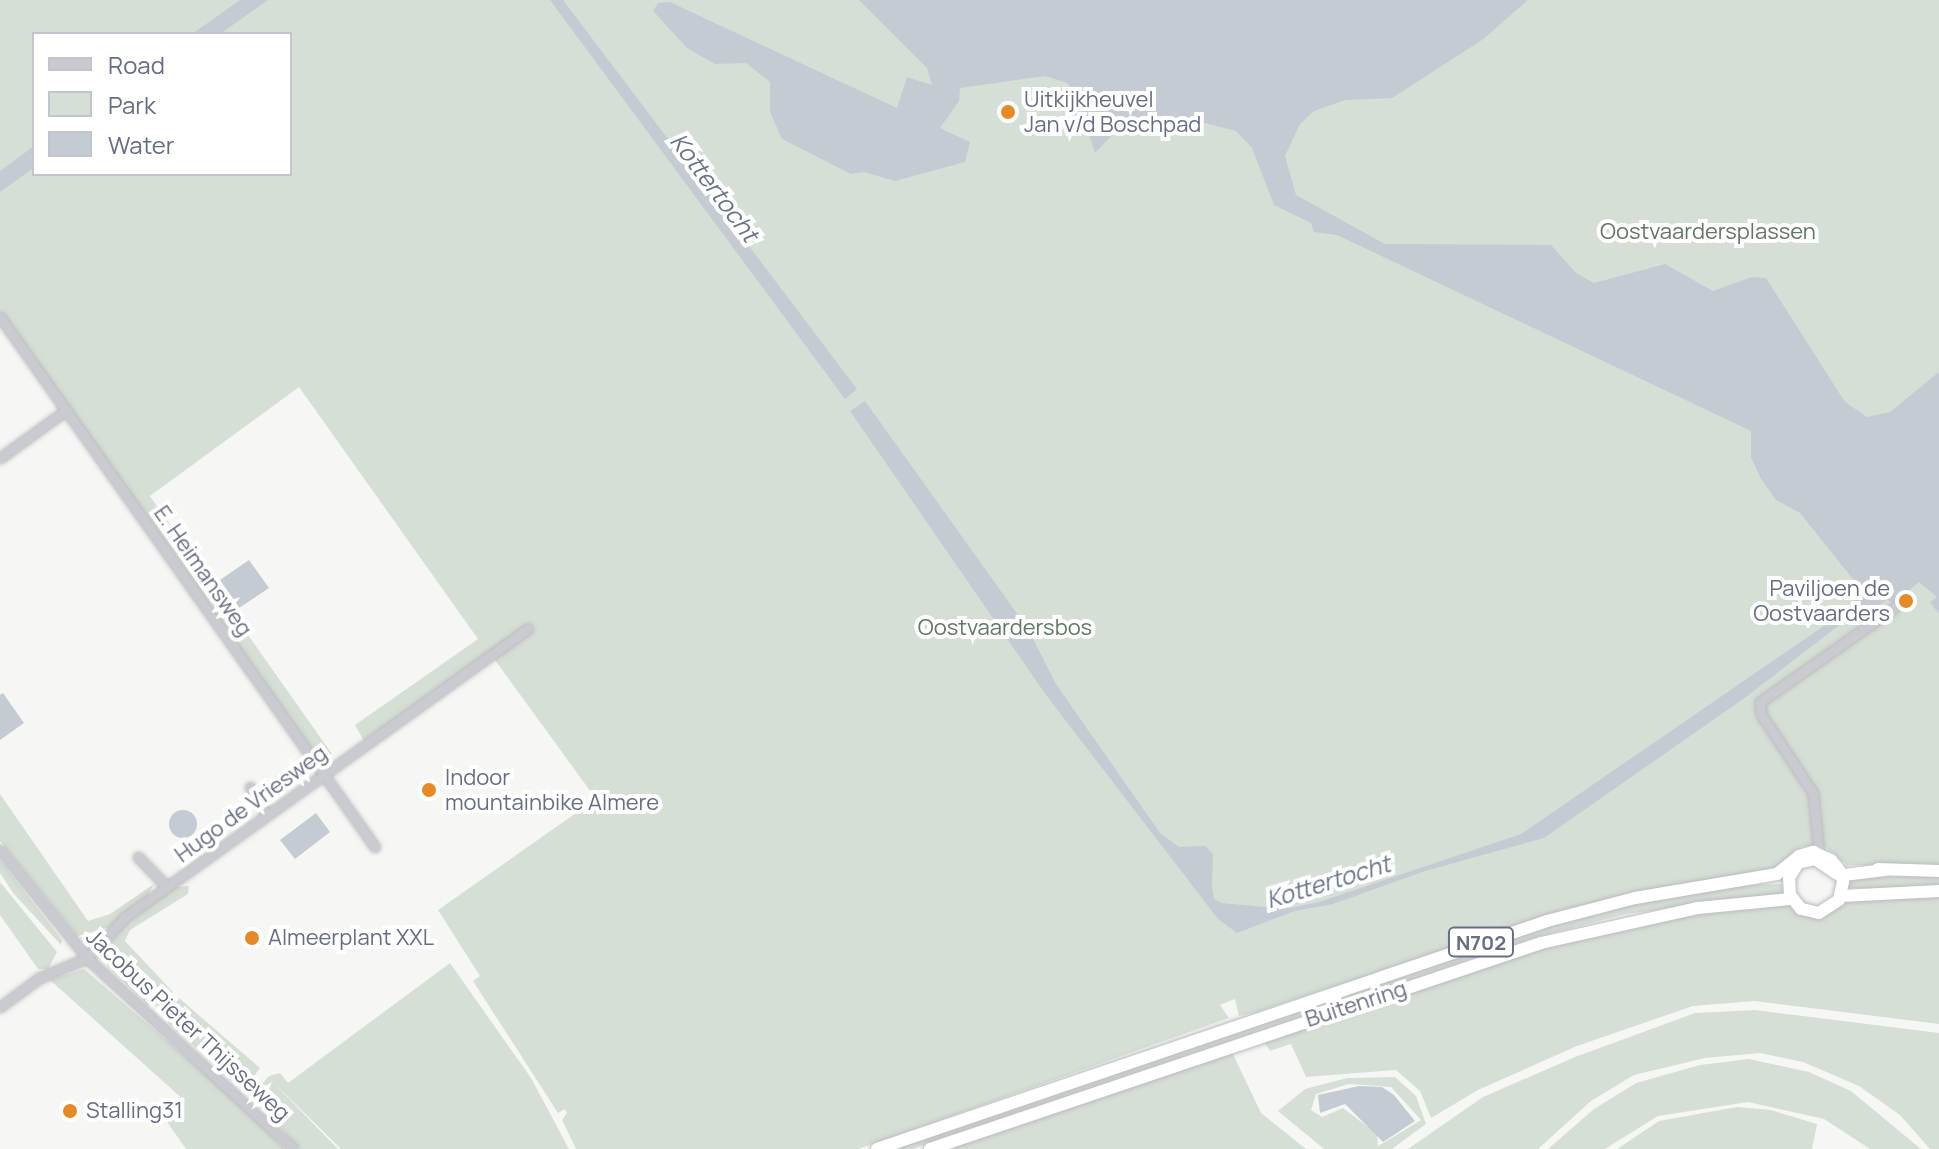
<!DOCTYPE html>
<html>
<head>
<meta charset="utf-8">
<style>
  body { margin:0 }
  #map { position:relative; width:1939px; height:1149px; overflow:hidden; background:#f6f7f4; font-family:Manrope,sans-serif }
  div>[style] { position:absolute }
  .green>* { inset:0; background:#d6dfd5 }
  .water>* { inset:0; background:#c5cbd2 }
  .round { border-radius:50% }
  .roads { filter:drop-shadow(0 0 2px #babbbf) drop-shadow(0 0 2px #babbbf) }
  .minor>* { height:9px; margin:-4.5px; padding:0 4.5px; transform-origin:4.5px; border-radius:4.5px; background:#cacbd0 }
  .highway>* { height:12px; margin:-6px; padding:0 6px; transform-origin:6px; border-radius:6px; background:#fff }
  .dots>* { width:22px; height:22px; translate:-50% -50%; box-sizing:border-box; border:4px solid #fff; border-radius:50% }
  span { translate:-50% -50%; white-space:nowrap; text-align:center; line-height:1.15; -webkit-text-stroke:8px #fff; paint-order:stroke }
  .shield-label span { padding:2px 6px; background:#fff; border:2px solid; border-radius:6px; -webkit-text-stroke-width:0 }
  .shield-label { font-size:20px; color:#666e86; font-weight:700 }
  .poi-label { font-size:22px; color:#666e86 }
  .left { translate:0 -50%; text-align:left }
  .right { translate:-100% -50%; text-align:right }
  .park-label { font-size:22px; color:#617863 }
  .street-label { font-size:22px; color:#666e86 }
  .water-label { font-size:24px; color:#677589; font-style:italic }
  .legend { position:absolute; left:32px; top:32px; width:260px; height:144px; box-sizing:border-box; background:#fff; border:2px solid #c2c5cf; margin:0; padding:10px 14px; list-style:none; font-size:24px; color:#666e86 }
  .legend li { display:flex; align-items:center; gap:16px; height:40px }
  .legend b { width:40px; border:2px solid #c2c5cf }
</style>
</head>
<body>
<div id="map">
  <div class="green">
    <i style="clip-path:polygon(evenodd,0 0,1939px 0,1939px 865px,1847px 865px,1823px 845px,1801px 847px,1776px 870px,1657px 888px,1544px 917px,1256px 1012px,1239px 1016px,1235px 999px,1220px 1005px,1229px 1018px,858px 1149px,576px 1149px,562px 1120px,567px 1113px,565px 1109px,558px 1113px,473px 981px,480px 976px,438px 910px,596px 799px,492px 656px,364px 741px,355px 725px,478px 639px,299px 387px,150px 496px,332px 754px,317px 760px,0 312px,0 0,34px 34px,290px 34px,290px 174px,34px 174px,34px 34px)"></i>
    <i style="clip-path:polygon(0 794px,88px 921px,110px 914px,154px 884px,147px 897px,110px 927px,77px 936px,0 841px)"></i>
    <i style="clip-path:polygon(0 860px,62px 940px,61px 945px,13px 893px,0 873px)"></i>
    <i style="clip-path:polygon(1939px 875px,1939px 887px,1882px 889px,1849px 888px,1847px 878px)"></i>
    <i style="clip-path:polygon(0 882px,57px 952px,48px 969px,38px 969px,0 915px)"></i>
    <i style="clip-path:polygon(1782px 884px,1783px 893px,1626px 914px,1540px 936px,913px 1149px,886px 1149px,1550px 924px,1640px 902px,1740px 885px)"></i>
    <i style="clip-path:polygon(189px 886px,188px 894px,130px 930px,125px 941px,173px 992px,161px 1006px,147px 1005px,108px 967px,104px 950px,126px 922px,174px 887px)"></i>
    <i style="clip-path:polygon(1873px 895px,1939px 897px,1939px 1024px,1754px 1001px,1693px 1006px,1577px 1046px,1478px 1090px,1431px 1118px,1420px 1091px,1396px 1070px,1306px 1077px,1291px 1044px,1270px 1051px,1262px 1038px,1527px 952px,1697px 910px,1785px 903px,1824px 916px,1849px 898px)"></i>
    <i style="clip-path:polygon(450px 963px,531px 1078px,569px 1149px,341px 1149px,270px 1079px,338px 1149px,300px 1149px,257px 1104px,255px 1092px,269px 1076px,280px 1073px,288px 1083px)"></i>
    <i style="clip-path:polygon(84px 969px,247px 1110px,284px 1149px,186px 1149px,163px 1116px,185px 1101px,50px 980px)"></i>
    <i style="clip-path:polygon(179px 998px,260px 1068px,248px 1084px,236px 1085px,168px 1023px,166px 1014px)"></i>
    <i style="clip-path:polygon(1755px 1010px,1939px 1033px,1939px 1149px,1930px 1149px,1900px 1115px,1859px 1086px,1803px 1062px,1760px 1053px,1705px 1058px,1634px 1075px,1591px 1101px,1538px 1149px,1408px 1149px,1483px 1097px,1575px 1057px,1695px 1013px)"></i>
    <i style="clip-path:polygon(1231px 1050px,1261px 1113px,1306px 1149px,948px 1149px)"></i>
    <i style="clip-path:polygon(1749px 1059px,1809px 1072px,1851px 1091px,1921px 1149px,1870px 1149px,1824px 1119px,1748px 1102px,1658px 1116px,1605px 1149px,1548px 1149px,1594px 1109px,1636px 1083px,1700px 1065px)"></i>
    <i style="clip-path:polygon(evenodd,1395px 1077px,1416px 1096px,1426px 1124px,1392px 1149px,1324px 1149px,1278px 1111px,1305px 1089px,1347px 1078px,1395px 1077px,1349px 1084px,1391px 1087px,1421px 1120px,1378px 1146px,1377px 1134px,1343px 1108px,1322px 1117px,1311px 1110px,1316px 1094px,1349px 1084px)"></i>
    <i style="clip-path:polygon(1737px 1107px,1771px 1110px,1817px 1124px,1812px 1149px,1617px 1149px,1659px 1121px)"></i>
  </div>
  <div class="water">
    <i style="clip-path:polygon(240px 0,268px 0,220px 34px,192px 34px)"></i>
    <i style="clip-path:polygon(550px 0,563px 0,857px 389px,845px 399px)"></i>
    <i style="clip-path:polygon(859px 0,1528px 0,1482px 40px,1392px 98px,1345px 100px,1314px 111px,1300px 124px,1285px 156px,1296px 195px,1385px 244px,1551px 245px,1576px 273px,1594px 283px,1665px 264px,1713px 291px,1752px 277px,1766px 278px,1845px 402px,1867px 417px,1890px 412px,1939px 372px,1939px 614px,1930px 602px,1937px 597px,1919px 582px,1895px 603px,1887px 600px,1862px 616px,1852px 602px,1864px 593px,1800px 513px,1776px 500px,1761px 479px,1751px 457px,1751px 431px,1337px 235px,1314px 232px,1311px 223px,1274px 205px,1252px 148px,1236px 131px,1201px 122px,1140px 122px,1115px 132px,1095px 153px,1077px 97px,1067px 83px,1045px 76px,960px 88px,959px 101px,940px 128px,970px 142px,965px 162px,895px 181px,864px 172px,851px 174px,782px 139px,770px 112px,770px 82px,746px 63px,715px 64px,687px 48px,653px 11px,658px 3px,670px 2px,897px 108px,907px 77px,932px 85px,927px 68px)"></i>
    <i style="clip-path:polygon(34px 146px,34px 168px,0 192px,0 171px)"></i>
    <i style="clip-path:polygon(865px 401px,1028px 629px,1056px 684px,1160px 833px,1179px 847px,1205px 846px,1213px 854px,1212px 885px,1214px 899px,1222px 903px,1284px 909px,1319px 902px,1521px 834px,1834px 619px,1842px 623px,1746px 697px,1544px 838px,1425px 871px,1333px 904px,1295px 911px,1237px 933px,1218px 919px,1046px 695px,850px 411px)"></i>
    <i style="clip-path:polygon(249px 560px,269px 588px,239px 608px,220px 580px)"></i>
    <i style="clip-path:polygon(3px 693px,24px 723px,0 740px,0 695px)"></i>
    <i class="round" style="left:169px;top:810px;width:28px;height:28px"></i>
    <i style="clip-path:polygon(316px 813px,330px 832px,295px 859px,280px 840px)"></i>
    <i style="clip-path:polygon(1359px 1086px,1382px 1087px,1394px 1095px,1415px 1121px,1383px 1142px,1345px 1104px,1320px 1113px,1318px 1095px)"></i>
  </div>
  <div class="roads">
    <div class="minor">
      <i style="left:0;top:317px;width:649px;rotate:54.72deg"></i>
      <i style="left:0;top:458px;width:82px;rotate:-36deg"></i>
      <i style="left:250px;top:787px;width:33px;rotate:59deg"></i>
      <i style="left:0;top:850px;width:139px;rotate:51.1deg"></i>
      <i style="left:87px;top:958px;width:281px;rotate:42.8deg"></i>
      <i style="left:1819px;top:853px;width:60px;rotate:-95.7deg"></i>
      <i style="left:1813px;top:793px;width:95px;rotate:-123.4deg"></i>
      <i style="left:1761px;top:714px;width:12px;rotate:-95deg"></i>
      <i style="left:1760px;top:702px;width:165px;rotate:-35.1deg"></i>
      <i style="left:138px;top:857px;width:42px;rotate:46deg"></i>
      <i style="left:0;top:1007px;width:49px;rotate:-36.6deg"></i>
      <i style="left:39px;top:978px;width:52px;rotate:-22.6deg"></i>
      <i style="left:87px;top:958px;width:56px;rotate:-47.2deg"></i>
      <i style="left:125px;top:917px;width:495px;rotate:-35.6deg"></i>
    </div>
    <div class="highway">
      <i style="left:1878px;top:869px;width:61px;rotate:1.9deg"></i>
      <i style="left:1841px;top:896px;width:98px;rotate:-2.9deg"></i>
      <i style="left:877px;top:1149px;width:708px;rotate:-18.79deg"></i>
      <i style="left:1547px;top:921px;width:91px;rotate:-14.6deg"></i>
      <i style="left:1635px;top:898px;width:144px;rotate:-9.6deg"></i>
      <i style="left:1777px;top:874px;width:28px;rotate:-39deg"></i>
      <i style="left:1799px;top:856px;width:15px;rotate:-16deg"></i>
      <i style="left:1813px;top:852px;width:20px;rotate:24deg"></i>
      <i style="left:1831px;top:860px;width:13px;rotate:51deg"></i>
      <i style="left:1839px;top:870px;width:4px;rotate:63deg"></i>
      <i style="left:1841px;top:874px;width:8px;rotate:76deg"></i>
      <i style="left:1843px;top:882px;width:18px;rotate:103deg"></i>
      <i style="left:1839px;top:900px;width:24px;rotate:147deg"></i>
      <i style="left:1819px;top:913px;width:18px;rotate:-167deg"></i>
      <i style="left:1801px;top:909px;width:18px;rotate:-128deg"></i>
      <i style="left:1790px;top:895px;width:17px;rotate:-93deg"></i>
      <i style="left:1789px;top:878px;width:17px;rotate:-59deg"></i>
      <i style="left:1798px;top:863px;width:17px;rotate:-13deg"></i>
      <i style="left:1815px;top:859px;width:23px;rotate:34deg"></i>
      <i style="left:1834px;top:872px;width:4px;rotate:27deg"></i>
      <i style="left:1838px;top:874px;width:3px"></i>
      <i style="left:1841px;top:874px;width:3px;rotate:18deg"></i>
      <i style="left:1844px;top:875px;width:41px;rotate:-7deg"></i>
      <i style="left:930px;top:1149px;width:645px;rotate:-18.63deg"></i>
      <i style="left:1541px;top:943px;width:161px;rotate:-12.6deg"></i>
      <i style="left:1698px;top:908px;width:93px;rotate:-5.5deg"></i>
    </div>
  </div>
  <div class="dots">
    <i style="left:1008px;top:112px;background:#e78a25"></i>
    <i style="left:1906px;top:601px;background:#e78a25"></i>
    <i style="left:429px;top:790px;background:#e78a25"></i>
    <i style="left:252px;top:938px;background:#e78a25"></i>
    <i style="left:70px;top:1111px;background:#e78a25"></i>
  </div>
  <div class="shield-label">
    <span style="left:1481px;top:942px">N702</span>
  </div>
  <div class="poi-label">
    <span class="left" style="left:1024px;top:112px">Uitkijkheuvel<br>Jan v/d Boschpad</span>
    <span class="right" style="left:1890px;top:601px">Paviljoen de<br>Oostvaarders</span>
    <span class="left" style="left:445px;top:790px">Indoor<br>mountainbike Almere</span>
    <span class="left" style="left:268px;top:938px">Almeerplant XXL</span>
    <span class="left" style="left:86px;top:1111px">Stalling31</span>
  </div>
  <div class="park-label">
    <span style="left:1708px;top:232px">Oostvaardersplassen</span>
    <span style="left:1005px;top:628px">Oostvaardersbos</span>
  </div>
  <div class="street-label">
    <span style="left:203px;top:571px;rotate:55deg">E. Heimansweg</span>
    <span style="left:251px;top:804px;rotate:-36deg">Hugo de Vriesweg</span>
    <span style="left:1356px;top:1004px;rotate:-18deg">Buitenring</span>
    <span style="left:188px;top:1025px;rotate:43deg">Jacobus Pieter Thijsseweg</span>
  </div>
  <div class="water-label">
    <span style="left:715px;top:187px;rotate:53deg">Kottertocht</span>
    <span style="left:1328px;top:881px;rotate:-17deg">Kottertocht</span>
  </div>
  <ul class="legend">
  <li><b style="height:10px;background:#cacbd0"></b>Road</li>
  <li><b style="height:22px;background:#d6dfd5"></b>Park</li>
  <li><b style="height:22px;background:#c5cbd2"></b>Water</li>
  </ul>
</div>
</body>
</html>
